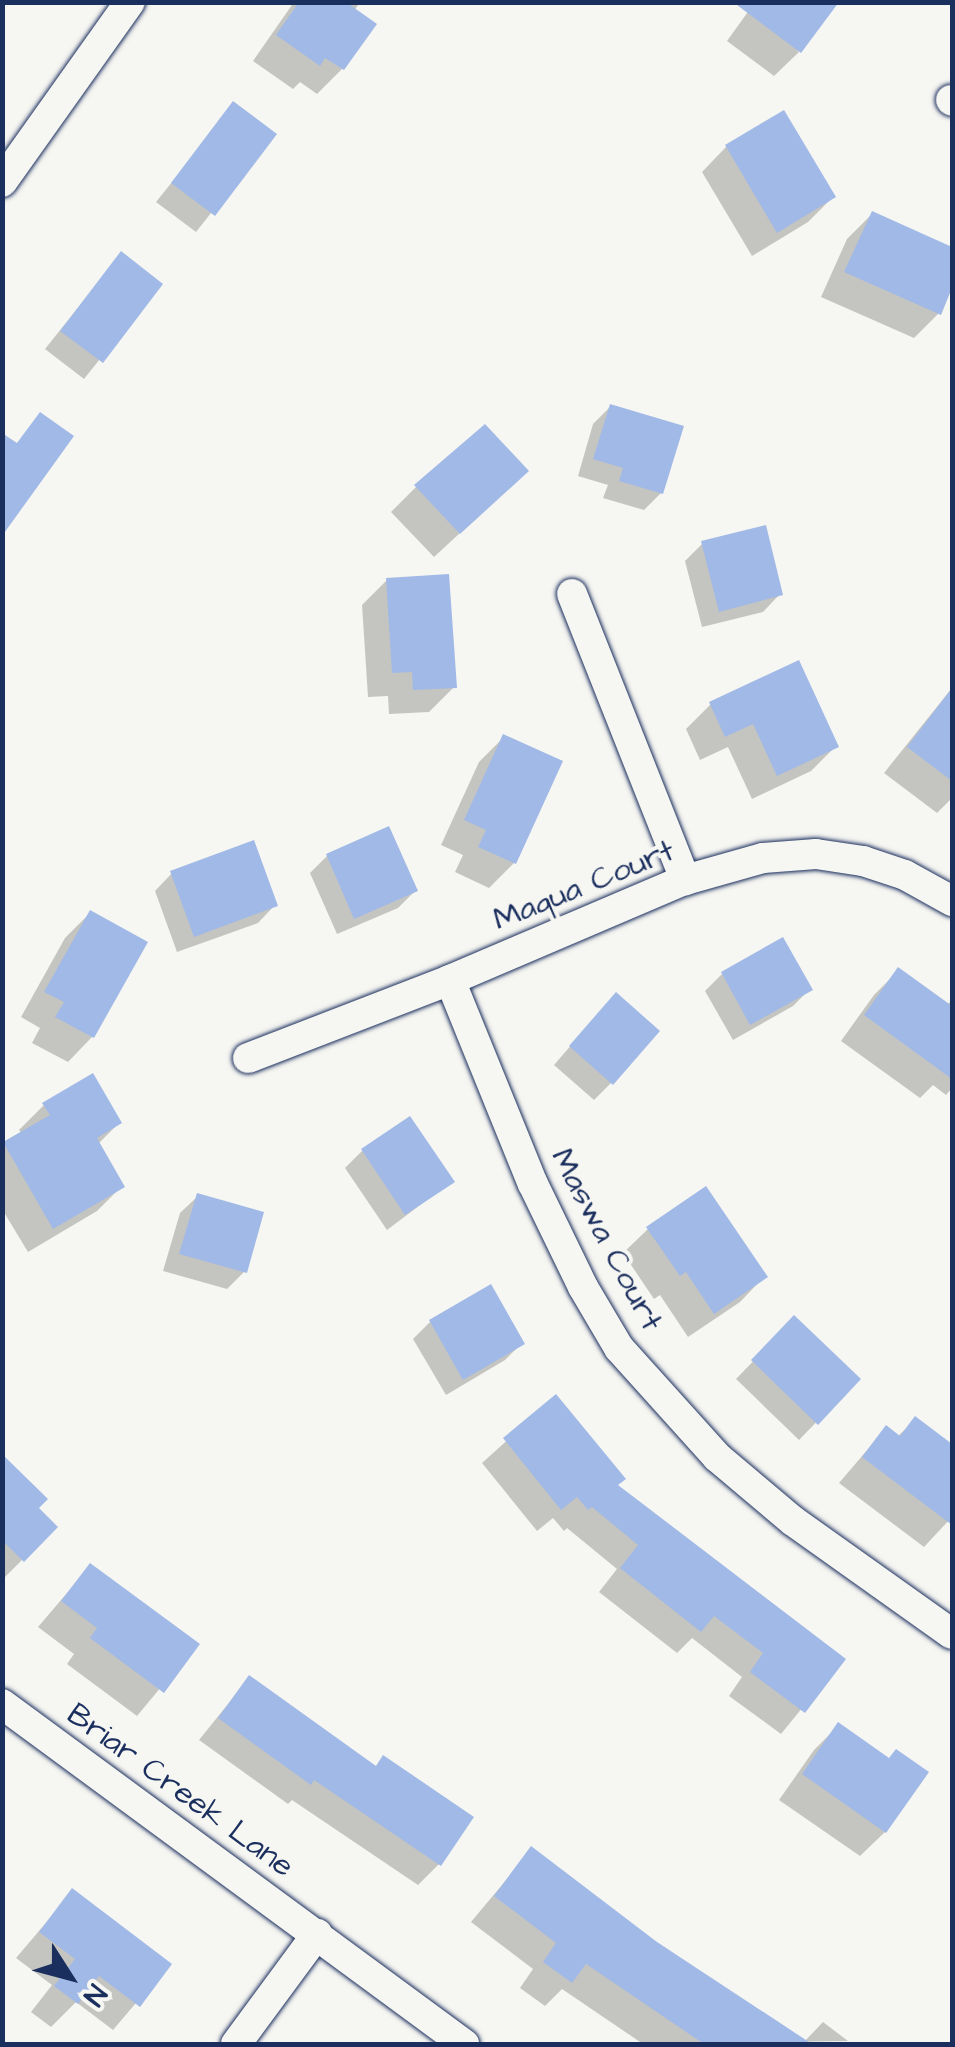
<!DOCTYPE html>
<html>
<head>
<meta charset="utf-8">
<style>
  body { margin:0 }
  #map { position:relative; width:955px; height:2047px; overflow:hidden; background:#f6f6f2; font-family:"Architects Daughter",sans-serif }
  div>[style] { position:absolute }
  .shadow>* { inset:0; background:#0003 }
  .building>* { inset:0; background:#a1b9e6 }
  .roads { filter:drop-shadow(0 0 2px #1b2f5e) drop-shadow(0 0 2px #1b2f5e) }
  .street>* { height:30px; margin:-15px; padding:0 15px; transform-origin:15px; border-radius:15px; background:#f6f6f2 }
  span { translate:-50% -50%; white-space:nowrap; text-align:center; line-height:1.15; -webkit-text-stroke:8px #f6f6f2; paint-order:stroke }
  .street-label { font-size:32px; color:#1b2f5e }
  .frame { position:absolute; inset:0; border:5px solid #1b2f5e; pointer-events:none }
  .north { position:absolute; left:20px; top:1927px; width:100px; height:100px; -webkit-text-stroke:8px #f6f6f2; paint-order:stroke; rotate:126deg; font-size:28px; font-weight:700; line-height:40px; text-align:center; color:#1b2f5e }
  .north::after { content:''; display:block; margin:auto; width:35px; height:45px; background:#1b2f5e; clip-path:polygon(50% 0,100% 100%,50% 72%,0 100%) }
</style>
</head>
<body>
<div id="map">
  <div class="shadow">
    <i style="clip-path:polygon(294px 2px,360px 2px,354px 11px,374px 24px,342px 69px,317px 94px,300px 82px,293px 89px,253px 61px)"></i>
    <i style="clip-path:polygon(755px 2px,799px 52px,774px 76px,727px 41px)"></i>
    <i style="clip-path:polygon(234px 105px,273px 135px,196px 232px,156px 202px)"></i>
    <i style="clip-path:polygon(726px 147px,833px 197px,808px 222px,752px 256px,702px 172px)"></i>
    <i style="clip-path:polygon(872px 214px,952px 250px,952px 282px,939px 313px,914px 338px,821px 297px,847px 239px)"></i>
    <i style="clip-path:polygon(121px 254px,160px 284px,84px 379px,45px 349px)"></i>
    <i style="clip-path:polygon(610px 407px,661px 493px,644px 510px,603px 498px,608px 485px,578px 476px,593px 424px)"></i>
    <i style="clip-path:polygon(416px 487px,500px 496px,434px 557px,391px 512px)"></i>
    <i style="clip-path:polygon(702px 544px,780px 594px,763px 612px,702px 627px,685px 561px)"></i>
    <i style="clip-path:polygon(387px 580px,454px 687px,429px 712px,389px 714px,388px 696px,368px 697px,362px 605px)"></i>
    <i style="clip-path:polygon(952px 688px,952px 798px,937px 813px,884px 773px)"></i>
    <i style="clip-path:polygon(711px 704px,836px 746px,811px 771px,752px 799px,728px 747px,700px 760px,686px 729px)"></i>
    <i style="clip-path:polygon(504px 737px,514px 863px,489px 888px,455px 872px,463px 855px,441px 845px,479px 762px)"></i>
    <i style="clip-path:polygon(327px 856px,415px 891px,398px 908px,337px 934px,310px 873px)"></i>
    <i style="clip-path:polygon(172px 873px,275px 905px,258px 923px,177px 952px,155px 891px)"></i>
    <i style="clip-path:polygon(90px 913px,92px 1037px,68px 1062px,32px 1043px,40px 1028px,21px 1017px,65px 938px)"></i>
    <i style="clip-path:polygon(782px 940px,810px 989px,793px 1006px,733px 1040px,705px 991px,722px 974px)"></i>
    <i style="clip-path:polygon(899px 970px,947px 1005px,952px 1000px,952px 1088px,946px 1095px,933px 1085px,920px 1098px,841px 1041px,874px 995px)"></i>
    <i style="clip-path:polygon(599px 1013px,611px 1083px,594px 1100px,554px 1065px)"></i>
    <i style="clip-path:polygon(44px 1105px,119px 1123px,98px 1144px,122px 1186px,97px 1211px,28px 1252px,2px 1209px,2px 1146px,22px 1134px,19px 1130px)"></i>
    <i style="clip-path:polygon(362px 1151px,452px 1181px,387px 1230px,345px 1168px)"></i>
    <i style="clip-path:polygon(198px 1196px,244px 1272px,227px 1289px,163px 1271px,180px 1213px)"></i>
    <i style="clip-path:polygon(648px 1229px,764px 1277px,740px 1302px,688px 1337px,660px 1295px,654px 1299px,623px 1253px)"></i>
    <i style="clip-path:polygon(794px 1319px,858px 1379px,799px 1440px,736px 1379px)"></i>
    <i style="clip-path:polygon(430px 1322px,522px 1343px,505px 1360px,446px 1395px,413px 1339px)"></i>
    <i style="clip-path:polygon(555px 1397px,615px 1486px,842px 1659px,781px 1734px,729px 1696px,742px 1677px,692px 1638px,677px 1653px,599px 1592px,617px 1569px,567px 1528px,564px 1531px,553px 1518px,537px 1531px,482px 1463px)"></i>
    <i style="clip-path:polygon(915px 1420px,952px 1447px,952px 1517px,924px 1547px,839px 1483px,886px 1428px,897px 1437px)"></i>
    <i style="clip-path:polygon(2px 1458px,35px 1508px,55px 1527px,2px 1580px)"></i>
    <i style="clip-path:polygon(90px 1566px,196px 1645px,137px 1716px,67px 1664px,74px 1654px,38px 1627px)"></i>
    <i style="clip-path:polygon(249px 1678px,439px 1864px,418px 1885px,292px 1800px,288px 1804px,199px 1740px)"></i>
    <i style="clip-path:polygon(839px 1725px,885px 1832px,860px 1856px,779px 1800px,814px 1750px)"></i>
    <i style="clip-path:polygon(531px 1850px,655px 1944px,804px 2042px,823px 2022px,848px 2041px,643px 2044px,562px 1989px,545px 2006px,520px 1988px,533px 1969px,471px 1922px)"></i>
    <i style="clip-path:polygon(73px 1891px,169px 1964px,113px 2030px,76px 2002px,51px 2027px,31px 2012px,52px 1985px,16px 1958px)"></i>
  </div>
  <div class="building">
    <i style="clip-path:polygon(299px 2px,346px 2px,377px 24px,344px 70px,325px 58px,320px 66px,276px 35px)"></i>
    <i style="clip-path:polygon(733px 2px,839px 2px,801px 53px)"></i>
    <i style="clip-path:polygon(233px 101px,277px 134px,215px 216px,171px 183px)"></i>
    <i style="clip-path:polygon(784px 110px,836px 197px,777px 233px,725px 145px)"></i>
    <i style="clip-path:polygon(872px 211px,952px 247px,952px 288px,941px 315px,844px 272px)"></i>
    <i style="clip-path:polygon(121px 251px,163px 284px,103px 363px,60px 331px)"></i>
    <i style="clip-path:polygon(610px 404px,684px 426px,663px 494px,619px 481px,623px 468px,593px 459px)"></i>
    <i style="clip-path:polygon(40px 412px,74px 436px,2px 536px,2px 433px,17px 443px)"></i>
    <i style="clip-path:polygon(485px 424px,529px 471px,460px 534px,414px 485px)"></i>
    <i style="clip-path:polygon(766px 525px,783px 595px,719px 612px,701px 541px)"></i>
    <i style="clip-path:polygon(449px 574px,457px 688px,413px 690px,412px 672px,392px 673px,386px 578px)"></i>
    <i style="clip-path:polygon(799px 660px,839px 747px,777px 776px,753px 724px,725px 737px,709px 702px)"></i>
    <i style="clip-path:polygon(952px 688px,952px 781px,907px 747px)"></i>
    <i style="clip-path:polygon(503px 734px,563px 761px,516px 864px,478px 847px,486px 830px,464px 820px)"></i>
    <i style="clip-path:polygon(389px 826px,418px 891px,354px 919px,326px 854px)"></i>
    <i style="clip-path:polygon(254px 840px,278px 906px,194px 937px,170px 871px)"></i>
    <i style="clip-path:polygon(90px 910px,148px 942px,94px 1038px,55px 1017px,64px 1002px,44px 992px)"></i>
    <i style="clip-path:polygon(783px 937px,813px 990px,750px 1025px,721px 972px)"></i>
    <i style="clip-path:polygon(898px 967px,952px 1006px,952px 1079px,864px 1015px)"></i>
    <i style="clip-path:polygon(616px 992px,660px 1031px,613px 1085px,569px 1046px)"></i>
    <i style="clip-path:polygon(93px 1073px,122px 1123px,97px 1138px,125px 1187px,53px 1229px,3px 1142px,50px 1115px,42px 1103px)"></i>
    <i style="clip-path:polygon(410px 1116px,455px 1182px,405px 1215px,361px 1149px)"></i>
    <i style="clip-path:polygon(706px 1186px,768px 1277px,714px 1314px,686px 1272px,680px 1276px,646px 1227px)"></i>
    <i style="clip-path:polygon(197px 1193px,264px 1212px,247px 1273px,179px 1254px)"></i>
    <i style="clip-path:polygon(491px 1284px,525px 1344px,463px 1380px,429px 1320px)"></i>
    <i style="clip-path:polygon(794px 1315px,861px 1379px,818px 1425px,751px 1360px)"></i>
    <i style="clip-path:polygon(556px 1394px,626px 1479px,618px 1485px,846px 1659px,805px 1713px,750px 1672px,763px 1653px,714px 1616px,701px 1632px,620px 1568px,638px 1545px,592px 1507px,588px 1510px,577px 1497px,561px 1510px,503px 1438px)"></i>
    <i style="clip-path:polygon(915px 1416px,952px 1444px,952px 1525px,862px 1457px,886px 1425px,900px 1436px)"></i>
    <i style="clip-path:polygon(2px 1454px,48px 1499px,39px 1508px,58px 1527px,24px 1562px,2px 1540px)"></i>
    <i style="clip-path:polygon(90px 1563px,200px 1644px,164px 1693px,90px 1638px,97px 1628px,61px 1601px)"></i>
    <i style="clip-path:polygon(249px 1675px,376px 1766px,383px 1755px,474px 1817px,441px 1866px,314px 1780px,311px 1785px,218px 1718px)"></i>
    <i style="clip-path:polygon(838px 1722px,889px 1758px,896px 1749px,929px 1772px,886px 1833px,802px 1774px)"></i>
    <i style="clip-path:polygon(531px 1846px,657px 1942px,812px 2044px,704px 2044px,586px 1964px,572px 1983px,543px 1962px,556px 1943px,494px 1896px)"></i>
    <i style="clip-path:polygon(72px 1888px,172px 1964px,140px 2007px,99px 1976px,78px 2004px,54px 1986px,75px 1959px,39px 1932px)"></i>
  </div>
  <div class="roads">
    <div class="street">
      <i style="left:951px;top:100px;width:1px;rotate:45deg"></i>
      <i style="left:2px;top:182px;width:221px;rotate:-54.6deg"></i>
      <i style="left:572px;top:594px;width:308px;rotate:68.4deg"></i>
      <i style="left:450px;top:980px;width:220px;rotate:67.9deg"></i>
      <i style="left:533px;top:1184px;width:114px;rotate:64.1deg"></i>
      <i style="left:583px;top:1287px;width:71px;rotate:59.5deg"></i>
      <i style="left:619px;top:1348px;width:147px;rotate:48deg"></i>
      <i style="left:717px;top:1457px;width:99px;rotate:40.1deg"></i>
      <i style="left:793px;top:1521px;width:195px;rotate:35.4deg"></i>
      <i style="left:248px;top:1058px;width:217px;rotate:-21.1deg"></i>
      <i style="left:450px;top:980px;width:255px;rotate:-23.1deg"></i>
      <i style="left:685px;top:880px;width:81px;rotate:-15.8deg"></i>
      <i style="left:763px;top:858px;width:53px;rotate:-4.3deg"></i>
      <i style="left:816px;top:854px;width:48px;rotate:8.5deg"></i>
      <i style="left:863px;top:861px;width:44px;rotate:18.4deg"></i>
      <i style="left:905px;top:875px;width:54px;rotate:29deg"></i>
      <i style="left:2px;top:1704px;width:574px;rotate:36.35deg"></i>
      <i style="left:236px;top:2044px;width:137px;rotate:-53.6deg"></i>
    </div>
  </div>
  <div class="street-label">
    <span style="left:584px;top:886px;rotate:-22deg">Maqua Court</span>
    <span style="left:606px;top:1240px;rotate:62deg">Maswa Court</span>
    <span style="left:180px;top:1791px;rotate:36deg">Briar Creek Lane</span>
  </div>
  <div class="frame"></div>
  <div class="north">N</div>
</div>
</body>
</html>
